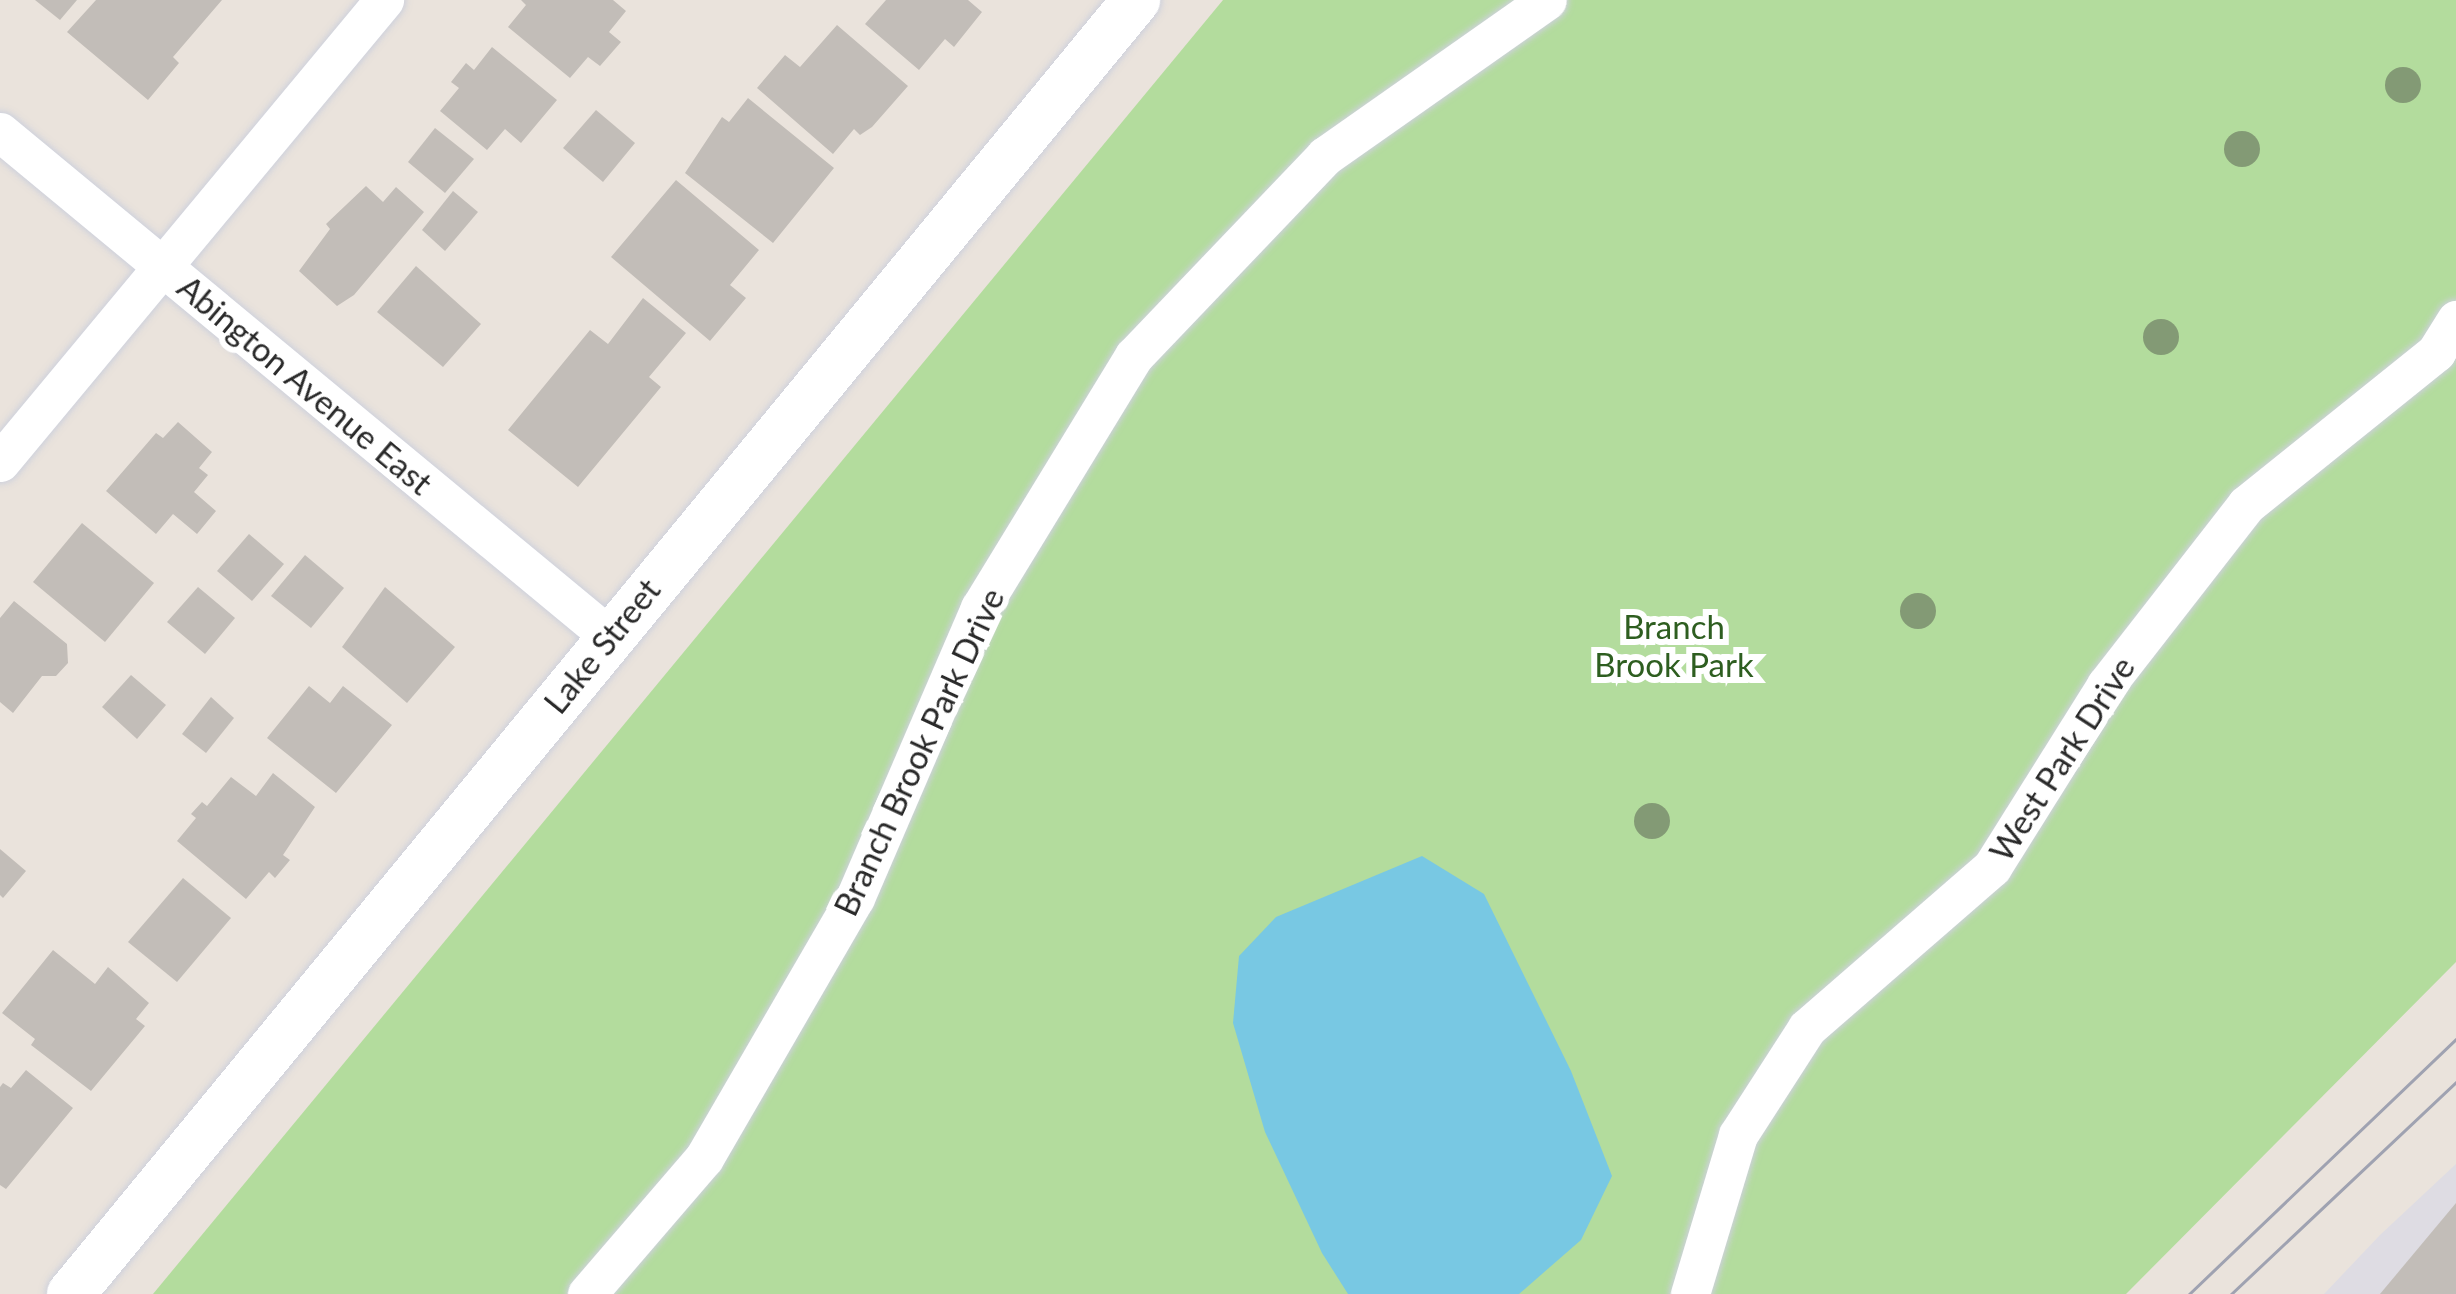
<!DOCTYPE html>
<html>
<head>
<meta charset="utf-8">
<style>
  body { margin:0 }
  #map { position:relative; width:2456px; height:1294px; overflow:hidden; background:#eae3dc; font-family:Lato,sans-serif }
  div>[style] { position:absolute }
  .industrial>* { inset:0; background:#dedce3 }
  .green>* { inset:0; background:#b3dc9d }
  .water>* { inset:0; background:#78c8e3 }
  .building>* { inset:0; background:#c2bdb8 }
  .roads { filter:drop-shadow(0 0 3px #ced1dc) drop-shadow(0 0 3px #ced1dc) }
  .minor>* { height:39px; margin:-19.5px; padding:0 19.5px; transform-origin:19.5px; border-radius:19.5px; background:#fff }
  .tertiary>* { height:48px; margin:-24px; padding:0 24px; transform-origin:24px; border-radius:24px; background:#fff }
  .tram>* { height:3px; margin:-1.5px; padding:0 1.5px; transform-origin:1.5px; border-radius:1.5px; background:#9fa2b1 }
  .trees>* { width:36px; height:36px; margin:-18px; border-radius:50%; background:#839a75 }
  span { translate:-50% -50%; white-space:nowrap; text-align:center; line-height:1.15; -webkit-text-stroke:12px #fff; paint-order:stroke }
  .street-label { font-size:33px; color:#292929 }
  .park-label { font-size:33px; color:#2e5e20 }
</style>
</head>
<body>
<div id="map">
  <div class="industrial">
    <i style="clip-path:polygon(2456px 1164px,2456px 1294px,2324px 1294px,2380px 1235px)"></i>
  </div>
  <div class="green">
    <i style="clip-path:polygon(1223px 0,2456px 0,2456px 962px,2126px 1294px,153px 1294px)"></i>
  </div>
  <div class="water">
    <i style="clip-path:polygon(1422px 856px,1484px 894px,1571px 1071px,1612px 1176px,1581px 1240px,1519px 1294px,1348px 1294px,1322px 1253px,1265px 1132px,1233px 1023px,1239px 956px,1276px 917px)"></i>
  </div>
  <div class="building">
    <i style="clip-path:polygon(35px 0,77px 0,60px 20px)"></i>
    <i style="clip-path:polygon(96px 0,222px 0,173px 57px,179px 63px,148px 100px,67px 32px)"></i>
    <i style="clip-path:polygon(521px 0,613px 0,626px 11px,609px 32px,621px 42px,600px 66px,588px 57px,570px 78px,508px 27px,526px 5px)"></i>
    <i style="clip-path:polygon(886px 0,968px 0,982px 12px,954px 47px,945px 39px,919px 70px,865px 24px)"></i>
    <i style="clip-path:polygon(837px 25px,908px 86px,872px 127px,860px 135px,854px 129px,833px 154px,757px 88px,785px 55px,800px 67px)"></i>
    <i style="clip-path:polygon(492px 47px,557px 100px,521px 143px,505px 129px,487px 150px,440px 111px,459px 88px,451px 82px,466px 63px,474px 70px)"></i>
    <i style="clip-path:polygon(748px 98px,834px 168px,773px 243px,685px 173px,722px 117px,729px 122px)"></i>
    <i style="clip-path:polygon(596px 110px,635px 143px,603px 182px,563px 148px)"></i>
    <i style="clip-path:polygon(435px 128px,474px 159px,445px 193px,408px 162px)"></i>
    <i style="clip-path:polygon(676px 180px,759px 250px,730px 285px,746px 298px,710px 341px,611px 257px)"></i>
    <i style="clip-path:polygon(366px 186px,383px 202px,396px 187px,424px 212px,354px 295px,337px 306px,299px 271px,330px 229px,326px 224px)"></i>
    <i style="clip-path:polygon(453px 191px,478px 212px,445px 251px,422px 230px)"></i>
    <i style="clip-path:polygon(416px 266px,481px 324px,443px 367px,377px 312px)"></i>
    <i style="clip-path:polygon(643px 298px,686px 333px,649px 377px,661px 387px,578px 487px,508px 430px,590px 330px,608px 344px)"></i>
    <i style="clip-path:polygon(178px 422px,212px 452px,199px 468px,208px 475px,194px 492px,216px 511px,197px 534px,173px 514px,156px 534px,106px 491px,156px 433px,163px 438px)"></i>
    <i style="clip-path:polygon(82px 523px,154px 583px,105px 642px,33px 582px)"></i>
    <i style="clip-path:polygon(249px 534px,284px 564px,252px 601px,217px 571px)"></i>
    <i style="clip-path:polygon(305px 555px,344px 588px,311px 628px,271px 596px)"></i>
    <i style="clip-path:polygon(198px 587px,235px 618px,205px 654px,167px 622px)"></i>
    <i style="clip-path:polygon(385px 587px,455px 647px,407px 703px,342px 647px)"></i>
    <i style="clip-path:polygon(14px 601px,67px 644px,68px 663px,56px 676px,42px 676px,13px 713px,0 702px,0 618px)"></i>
    <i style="clip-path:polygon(131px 675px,166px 705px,137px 739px,102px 707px)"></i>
    <i style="clip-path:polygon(309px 686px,330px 703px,343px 686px,392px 725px,336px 793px,267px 738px)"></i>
    <i style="clip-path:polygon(211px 697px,234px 718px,206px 753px,182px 734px)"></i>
    <i style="clip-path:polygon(273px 773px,315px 807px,283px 855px,290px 860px,275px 878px,269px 872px,246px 899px,177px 841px,196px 818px,191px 814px,202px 802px,207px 806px,231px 777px,256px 796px)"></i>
    <i style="clip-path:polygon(0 849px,26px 871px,3px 898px,0 895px)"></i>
    <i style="clip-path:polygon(183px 878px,231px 918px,177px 982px,128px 942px)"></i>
    <i style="clip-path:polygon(53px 950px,95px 984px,108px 967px,149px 1003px,136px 1019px,145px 1026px,91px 1091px,31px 1045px,35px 1039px,2px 1013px)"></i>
    <i style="clip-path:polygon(26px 1070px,73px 1108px,6px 1189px,0 1185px,0 1087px,3px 1083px,11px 1088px)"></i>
    <i style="clip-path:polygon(2456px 1203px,2456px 1294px,2380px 1294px)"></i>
  </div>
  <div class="roads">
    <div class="minor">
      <i style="left:0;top:132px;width:792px;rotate:39.62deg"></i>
      <i style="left:0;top:462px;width:601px;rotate:-50.27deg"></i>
      <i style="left:587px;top:1294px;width:179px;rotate:-49.3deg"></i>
      <i style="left:704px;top:1158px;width:301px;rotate:-59.9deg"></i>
      <i style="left:855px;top:898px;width:316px;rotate:-66.7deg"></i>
      <i style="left:980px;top:608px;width:295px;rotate:-58.6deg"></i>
      <i style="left:1134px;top:356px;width:277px;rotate:-46.3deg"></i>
      <i style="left:1325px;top:156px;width:271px;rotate:-35.1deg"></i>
      <i style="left:1690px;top:1294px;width:166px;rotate:-73.2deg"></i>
      <i style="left:1738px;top:1135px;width:127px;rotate:-57.2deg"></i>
      <i style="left:1807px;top:1028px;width:245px;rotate:-41deg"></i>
      <i style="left:1992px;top:867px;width:215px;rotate:-57.9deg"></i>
      <i style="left:2106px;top:685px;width:228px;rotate:-52.1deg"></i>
      <i style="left:2246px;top:505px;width:244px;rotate:-38.8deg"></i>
      <i style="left:2436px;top:352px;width:38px;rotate:-58deg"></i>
    </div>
    <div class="tertiary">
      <i style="left:71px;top:1294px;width:1676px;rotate:-50.54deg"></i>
    </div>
  </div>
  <div class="tram">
    <i style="left:2189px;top:1294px;width:369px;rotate:-43.7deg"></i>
    <i style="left:2231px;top:1294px;width:309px;rotate:-43.3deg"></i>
  </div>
  <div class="trees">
    <i style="left:2403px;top:85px"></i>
    <i style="left:2242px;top:149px"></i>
    <i style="left:2161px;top:337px"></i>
    <i style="left:1918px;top:611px"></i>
    <i style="left:1652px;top:821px"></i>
  </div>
  <div class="street-label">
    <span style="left:305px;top:385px;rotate:40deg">Abington Avenue East</span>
    <span style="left:602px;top:646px;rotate:-51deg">Lake Street</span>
    <span style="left:919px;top:752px;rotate:-65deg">Branch Brook Park Drive</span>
    <span style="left:2062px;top:759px;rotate:-57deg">West Park Drive</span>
  </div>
  <div class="park-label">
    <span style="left:1674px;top:646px">Branch<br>Brook Park</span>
  </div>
</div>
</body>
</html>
